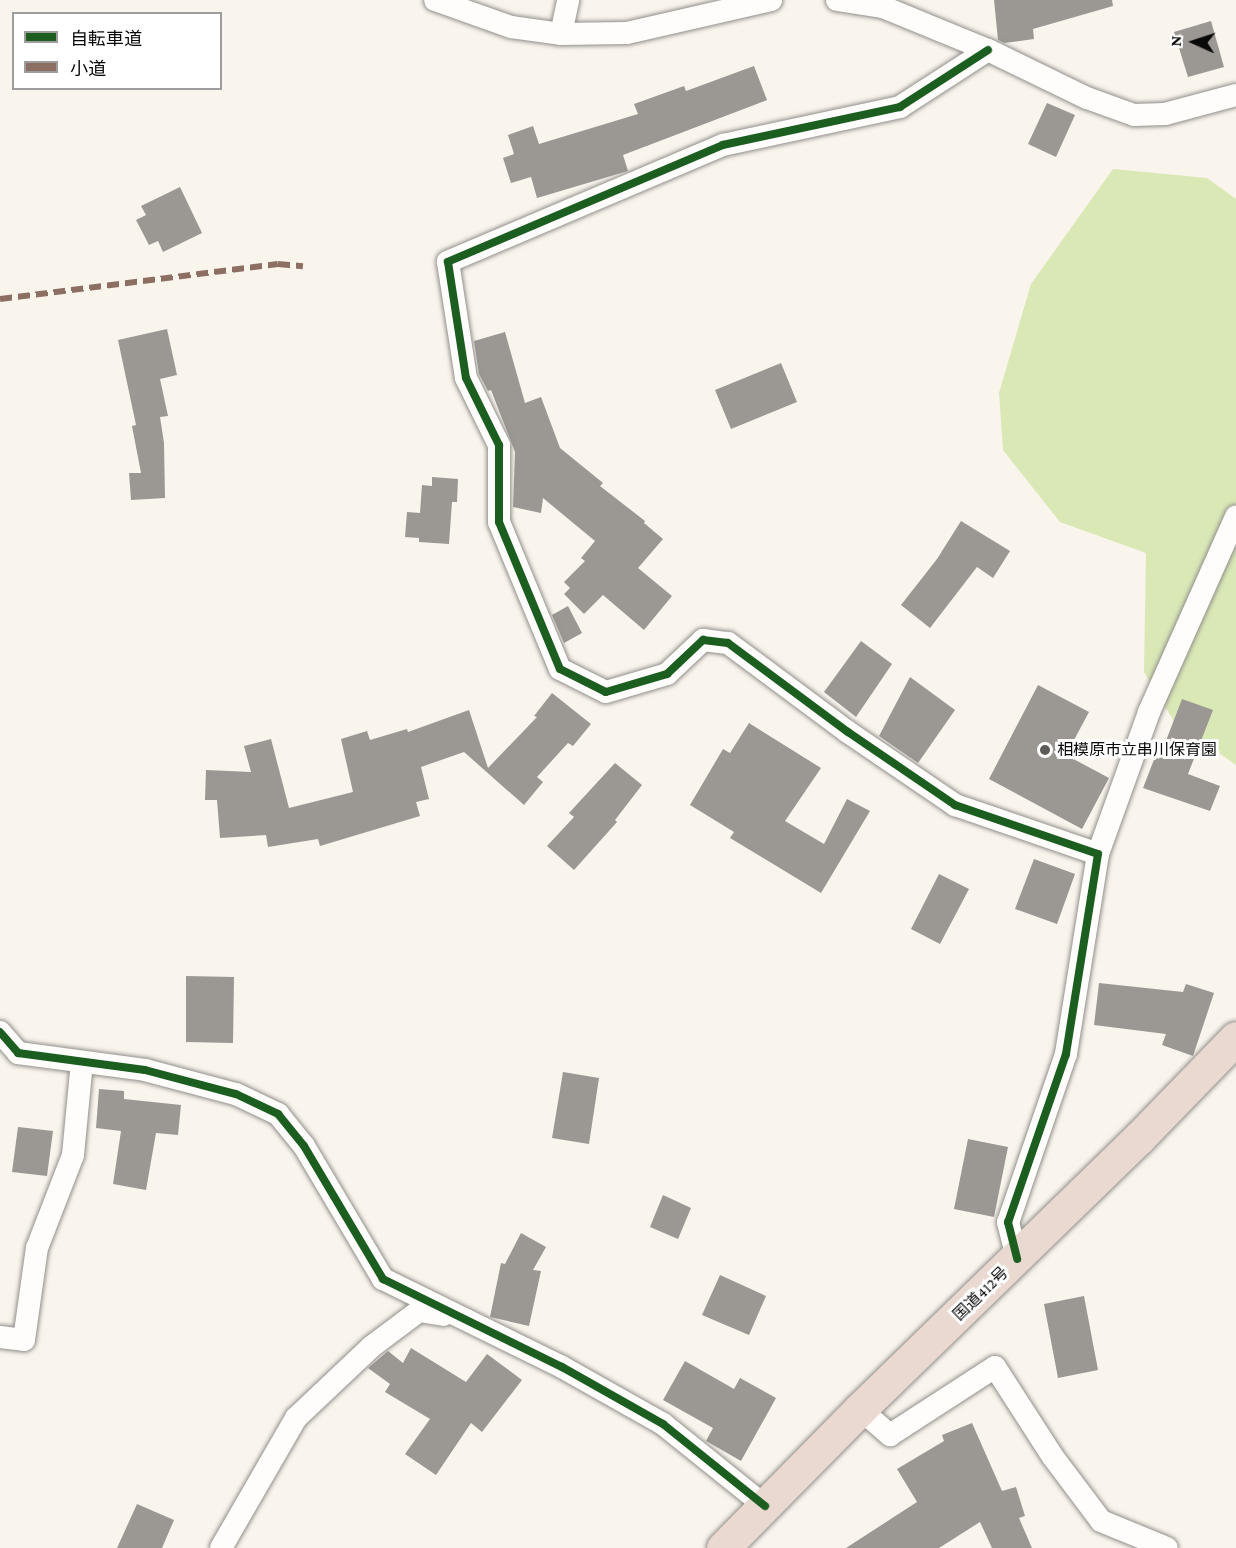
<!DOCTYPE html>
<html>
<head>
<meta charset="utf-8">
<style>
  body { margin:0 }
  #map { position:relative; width:1236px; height:1548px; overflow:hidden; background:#f9f4ec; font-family:"Crimson Pro","Noto Sans JP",serif }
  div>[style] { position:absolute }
  .forest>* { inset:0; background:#dae8b6 }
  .building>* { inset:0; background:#9b9793 }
  .roads { filter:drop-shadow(0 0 2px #918f8b) drop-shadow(0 0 2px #918f8b) }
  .street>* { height:22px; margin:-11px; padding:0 11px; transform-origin:11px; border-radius:11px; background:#fefdfc }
  .highway>* { height:33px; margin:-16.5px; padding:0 16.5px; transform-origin:16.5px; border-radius:16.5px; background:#ead9d1 }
  .quiet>* { height:6px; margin-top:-3px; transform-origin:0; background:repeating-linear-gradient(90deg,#8d6e63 0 12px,transparent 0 18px) }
  .cycleway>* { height:8px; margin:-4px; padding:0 4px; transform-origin:4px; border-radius:4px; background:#1b5e20 }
  .dots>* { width:16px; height:16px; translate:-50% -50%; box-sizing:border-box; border:3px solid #fff; border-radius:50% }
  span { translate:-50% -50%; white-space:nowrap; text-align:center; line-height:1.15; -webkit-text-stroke:6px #fff; paint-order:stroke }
  .poi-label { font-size:16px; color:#090909 }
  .left { translate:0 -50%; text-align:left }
  .street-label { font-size:16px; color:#090909 }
  .legend { position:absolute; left:12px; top:12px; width:210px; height:78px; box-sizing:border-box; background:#fff; border:2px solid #9d9d9d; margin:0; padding:8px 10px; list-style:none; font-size:18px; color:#090909 }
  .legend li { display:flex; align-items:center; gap:12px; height:30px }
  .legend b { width:30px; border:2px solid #9d9d9d }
  .north { position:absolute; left:1164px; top:12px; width:60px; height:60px; -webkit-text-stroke:4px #fff; paint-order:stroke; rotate:273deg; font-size:16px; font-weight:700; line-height:24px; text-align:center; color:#090909 }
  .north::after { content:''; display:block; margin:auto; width:21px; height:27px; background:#090909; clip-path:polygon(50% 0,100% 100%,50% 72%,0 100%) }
</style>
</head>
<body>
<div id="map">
  <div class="forest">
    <i style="clip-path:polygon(1113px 169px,1207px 178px,1236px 199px,1236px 765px,1175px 723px,1144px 672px,1146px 553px,1060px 522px,1003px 450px,999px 393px,1031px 284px)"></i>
  </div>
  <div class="building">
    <i style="clip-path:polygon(994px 0,1112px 0,1113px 6px,1033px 29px,1034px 39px,1004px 43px,998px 40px)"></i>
    <i style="clip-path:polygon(1211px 21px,1224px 67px,1188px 77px,1174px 32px)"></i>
    <i style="clip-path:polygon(754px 66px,767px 100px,623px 155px,628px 171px,537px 198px,531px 177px,511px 183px,503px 158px,514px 154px,508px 135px,533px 126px,539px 144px,638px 114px,634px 104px,684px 86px,686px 91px)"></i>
    <i style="clip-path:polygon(1047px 103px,1075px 115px,1056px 157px,1028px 144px)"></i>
    <i style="clip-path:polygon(180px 187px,202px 233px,163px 252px,158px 241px,149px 245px,136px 220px,146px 215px,141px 206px)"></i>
    <i style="clip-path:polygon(167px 329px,177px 375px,160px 379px,168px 416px,160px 417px,164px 443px,165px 498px,131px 500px,129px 473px,141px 473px,132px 426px,136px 425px,118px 340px)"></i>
    <i style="clip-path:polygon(505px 332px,525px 403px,541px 397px,560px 448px,603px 483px,600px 486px,645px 521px,644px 523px,663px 539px,638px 568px,672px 596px,644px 630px,603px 595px,584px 614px,564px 594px,570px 588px,564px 582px,585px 561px,581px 558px,595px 541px,543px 498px,541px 513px,513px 507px,515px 452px,491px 390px,488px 391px,479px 374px,474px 341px)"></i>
    <i style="clip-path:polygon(781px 363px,797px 402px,731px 429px,715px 390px)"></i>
    <i style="clip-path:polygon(432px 477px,458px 479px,457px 502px,452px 502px,449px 544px,419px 542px,419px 538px,405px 537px,407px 512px,420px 513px,422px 485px,432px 486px)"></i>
    <i style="clip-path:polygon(961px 521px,1010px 551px,993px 578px,977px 567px,930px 628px,901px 605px,937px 559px)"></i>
    <i style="clip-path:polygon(568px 606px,582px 633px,564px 643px,552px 615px)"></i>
    <i style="clip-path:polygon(861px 641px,892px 664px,856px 717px,824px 692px)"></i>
    <i style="clip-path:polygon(910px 677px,955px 710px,918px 763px,879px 736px)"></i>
    <i style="clip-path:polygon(1038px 685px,1089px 712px,1066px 755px,1109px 778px,1082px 829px,989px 779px)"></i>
    <i style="clip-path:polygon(552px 693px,591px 724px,573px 746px,568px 743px,537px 777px,543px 782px,524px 805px,464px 752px,421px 767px,429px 799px,416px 802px,420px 816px,320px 846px,318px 839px,268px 847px,266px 835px,220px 838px,217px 800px,205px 800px,206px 770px,251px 772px,244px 746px,271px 739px,289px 808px,353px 792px,341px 739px,367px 731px,370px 740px,407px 729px,408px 732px,469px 710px,488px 768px,537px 717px,534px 716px)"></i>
    <i style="clip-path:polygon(1182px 699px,1213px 710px,1188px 774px,1220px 786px,1210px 811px,1143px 788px,1155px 757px,1159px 759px)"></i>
    <i style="clip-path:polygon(749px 723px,821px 768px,785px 821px,824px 844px,847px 799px,870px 811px,821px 893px,730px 838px,734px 832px,690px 805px,723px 749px,730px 753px)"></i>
    <i style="clip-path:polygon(615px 763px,642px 785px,615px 820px,617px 822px,574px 870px,547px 846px,574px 817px,569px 813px)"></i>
    <i style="clip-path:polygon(1034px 859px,1075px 874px,1057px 924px,1015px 909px)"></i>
    <i style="clip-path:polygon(939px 874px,969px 889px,940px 944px,911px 929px)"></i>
    <i style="clip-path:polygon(186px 976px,234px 977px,233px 1043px,186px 1042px)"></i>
    <i style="clip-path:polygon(1099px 983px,1183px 992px,1186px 984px,1214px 993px,1193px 1056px,1162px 1045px,1166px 1034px,1094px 1025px)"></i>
    <i style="clip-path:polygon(563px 1072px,599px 1078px,589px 1144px,552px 1138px)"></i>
    <i style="clip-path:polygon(99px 1089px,124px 1091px,124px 1099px,181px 1105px,178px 1135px,156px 1133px,146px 1190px,113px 1184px,121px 1131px,96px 1128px)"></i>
    <i style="clip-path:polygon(18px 1127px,53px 1131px,47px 1176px,12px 1172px)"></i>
    <i style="clip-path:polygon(968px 1139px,1008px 1147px,994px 1217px,954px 1209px)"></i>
    <i style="clip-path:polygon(663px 1195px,691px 1208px,678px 1239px,650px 1227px)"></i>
    <i style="clip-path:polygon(521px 1233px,546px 1247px,533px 1270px,541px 1271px,529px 1326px,490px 1317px,501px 1263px,505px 1264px)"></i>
    <i style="clip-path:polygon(720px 1275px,766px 1296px,749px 1335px,702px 1315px)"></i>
    <i style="clip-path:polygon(1084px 1296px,1098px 1370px,1058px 1378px,1044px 1304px)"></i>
    <i style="clip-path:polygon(411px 1348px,466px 1382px,487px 1354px,522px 1380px,482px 1432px,471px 1423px,436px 1475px,405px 1454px,430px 1419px,385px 1392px,390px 1384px,368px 1368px,388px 1351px,403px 1363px)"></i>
    <i style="clip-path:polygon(685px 1361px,734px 1389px,740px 1378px,776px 1398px,741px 1461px,706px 1441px,713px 1428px,663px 1400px)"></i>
    <i style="clip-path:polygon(972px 1423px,1002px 1491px,1016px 1487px,1025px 1516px,1019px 1518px,1032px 1548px,992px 1548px,980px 1522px,939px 1548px,846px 1548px,917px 1502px,897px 1469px,944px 1441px,942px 1435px)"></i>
    <i style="clip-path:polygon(137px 1504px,174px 1520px,162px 1548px,117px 1548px)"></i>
  </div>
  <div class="roads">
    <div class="street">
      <i style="left:435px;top:0;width:81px;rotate:19.6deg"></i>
      <i style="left:511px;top:27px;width:50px;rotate:8deg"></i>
      <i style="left:561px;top:34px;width:66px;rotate:-0.9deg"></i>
      <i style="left:627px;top:33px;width:148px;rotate:-12.9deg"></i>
      <i style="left:837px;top:0;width:47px;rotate:8.7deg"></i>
      <i style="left:883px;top:7px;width:113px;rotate:22.3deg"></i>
      <i style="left:988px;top:50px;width:110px;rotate:25.9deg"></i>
      <i style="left:1087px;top:98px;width:50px;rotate:19.9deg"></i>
      <i style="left:1134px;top:115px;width:31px;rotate:-2deg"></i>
      <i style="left:1165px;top:114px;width:73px;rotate:-15deg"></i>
      <i style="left:561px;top:34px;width:35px;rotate:-78deg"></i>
      <i style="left:988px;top:50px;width:105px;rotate:147.1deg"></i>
      <i style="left:900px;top:107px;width:181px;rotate:167.9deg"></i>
      <i style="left:723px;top:145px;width:299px;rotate:157deg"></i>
      <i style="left:448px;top:262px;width:117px;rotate:81.2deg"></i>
      <i style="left:466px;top:378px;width:75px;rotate:63.8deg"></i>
      <i style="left:499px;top:445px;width:77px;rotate:90deg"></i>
      <i style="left:499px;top:522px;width:159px;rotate:67.5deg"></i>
      <i style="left:560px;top:669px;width:51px;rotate:26.6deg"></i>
      <i style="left:606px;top:692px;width:64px;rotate:-16.4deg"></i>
      <i style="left:667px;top:674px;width:50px;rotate:-43.4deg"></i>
      <i style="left:703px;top:640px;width:25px;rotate:7deg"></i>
      <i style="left:728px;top:643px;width:149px;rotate:36.6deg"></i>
      <i style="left:848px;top:732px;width:130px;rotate:34.3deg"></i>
      <i style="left:955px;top:805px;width:151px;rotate:18.9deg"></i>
      <i style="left:1098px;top:854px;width:203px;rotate:99.1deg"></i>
      <i style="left:1066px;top:1054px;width:178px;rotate:109deg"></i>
      <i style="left:1008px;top:1222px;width:38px;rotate:76deg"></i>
      <i style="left:1098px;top:854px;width:151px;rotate:-70.2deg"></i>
      <i style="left:1149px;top:712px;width:214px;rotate:-66deg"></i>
      <i style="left:0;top:1032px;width:28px;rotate:49deg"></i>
      <i style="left:18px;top:1053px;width:128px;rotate:7.6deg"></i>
      <i style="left:145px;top:1070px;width:94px;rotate:14.8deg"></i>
      <i style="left:236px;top:1094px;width:47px;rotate:25.5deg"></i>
      <i style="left:278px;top:1114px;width:41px;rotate:50.9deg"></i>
      <i style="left:304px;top:1146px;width:155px;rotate:59.3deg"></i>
      <i style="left:383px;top:1279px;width:199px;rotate:26.2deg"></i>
      <i style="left:562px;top:1367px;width:116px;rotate:29.4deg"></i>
      <i style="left:663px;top:1424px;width:131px;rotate:38.8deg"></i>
      <i style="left:0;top:1337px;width:24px;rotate:7deg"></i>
      <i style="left:24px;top:1340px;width:93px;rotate:-82deg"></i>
      <i style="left:37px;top:1248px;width:100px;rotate:-68.8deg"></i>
      <i style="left:73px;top:1155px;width:93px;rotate:-84.5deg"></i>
      <i style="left:860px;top:1409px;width:40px;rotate:41deg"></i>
      <i style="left:890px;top:1435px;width:125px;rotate:-32.9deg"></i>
      <i style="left:995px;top:1367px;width:107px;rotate:57.2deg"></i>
      <i style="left:1053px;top:1457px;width:80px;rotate:53.1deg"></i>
      <i style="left:1101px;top:1521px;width:71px;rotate:22.2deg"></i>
      <i style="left:221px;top:1548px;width:150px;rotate:-60deg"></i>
      <i style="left:296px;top:1418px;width:103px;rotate:-43.4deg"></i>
      <i style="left:371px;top:1347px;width:60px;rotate:-36.9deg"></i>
      <i style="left:419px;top:1311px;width:25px;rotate:9deg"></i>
    </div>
    <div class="highway">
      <i style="left:723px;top:1548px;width:195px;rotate:-45.4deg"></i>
      <i style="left:860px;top:1409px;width:389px;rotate:-44.2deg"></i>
      <i style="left:1139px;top:1138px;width:139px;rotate:-45.9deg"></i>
    </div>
  </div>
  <div class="quiet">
    <i style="left:0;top:299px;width:280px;rotate:-7.2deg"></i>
    <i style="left:278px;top:264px;width:25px;rotate:5deg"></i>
  </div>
  <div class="cycleway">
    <i style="left:988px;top:50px;width:105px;rotate:147.1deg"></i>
    <i style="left:900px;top:107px;width:181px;rotate:167.9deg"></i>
    <i style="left:723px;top:145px;width:299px;rotate:157deg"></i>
    <i style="left:448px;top:262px;width:117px;rotate:81.2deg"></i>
    <i style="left:466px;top:378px;width:75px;rotate:63.8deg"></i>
    <i style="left:499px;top:445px;width:77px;rotate:90deg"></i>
    <i style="left:499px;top:522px;width:159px;rotate:67.5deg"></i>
    <i style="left:560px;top:669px;width:51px;rotate:26.6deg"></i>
    <i style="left:606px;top:692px;width:64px;rotate:-16.4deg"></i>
    <i style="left:667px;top:674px;width:50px;rotate:-43.4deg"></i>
    <i style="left:703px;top:640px;width:25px;rotate:7deg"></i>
    <i style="left:728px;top:643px;width:149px;rotate:36.6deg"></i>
    <i style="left:848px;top:732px;width:130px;rotate:34.3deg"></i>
    <i style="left:955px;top:805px;width:151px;rotate:18.9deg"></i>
    <i style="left:1098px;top:854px;width:203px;rotate:99.1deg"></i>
    <i style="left:1066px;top:1054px;width:178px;rotate:109deg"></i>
    <i style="left:1008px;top:1222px;width:38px;rotate:76deg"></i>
    <i style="left:0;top:1032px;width:28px;rotate:49deg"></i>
    <i style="left:18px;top:1053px;width:128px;rotate:7.6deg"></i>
    <i style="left:145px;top:1070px;width:94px;rotate:14.8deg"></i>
    <i style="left:236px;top:1094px;width:47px;rotate:25.5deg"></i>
    <i style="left:278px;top:1114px;width:41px;rotate:50.9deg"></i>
    <i style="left:304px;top:1146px;width:155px;rotate:59.3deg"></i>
    <i style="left:383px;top:1279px;width:199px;rotate:26.2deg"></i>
    <i style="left:562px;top:1367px;width:116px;rotate:29.4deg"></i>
    <i style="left:663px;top:1424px;width:131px;rotate:38.8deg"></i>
  </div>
  <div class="dots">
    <i style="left:1045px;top:750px;background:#5d5b58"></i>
  </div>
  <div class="poi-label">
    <span class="left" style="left:1057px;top:750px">相模原市立串川保育園</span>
  </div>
  <div class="street-label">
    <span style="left:981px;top:1294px;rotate:-44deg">国道412号</span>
  </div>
  <ul class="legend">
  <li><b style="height:8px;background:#1b5e20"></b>自転車道</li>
  <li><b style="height:8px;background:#8d6e63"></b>小道</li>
  </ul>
  <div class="north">N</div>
</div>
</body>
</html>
